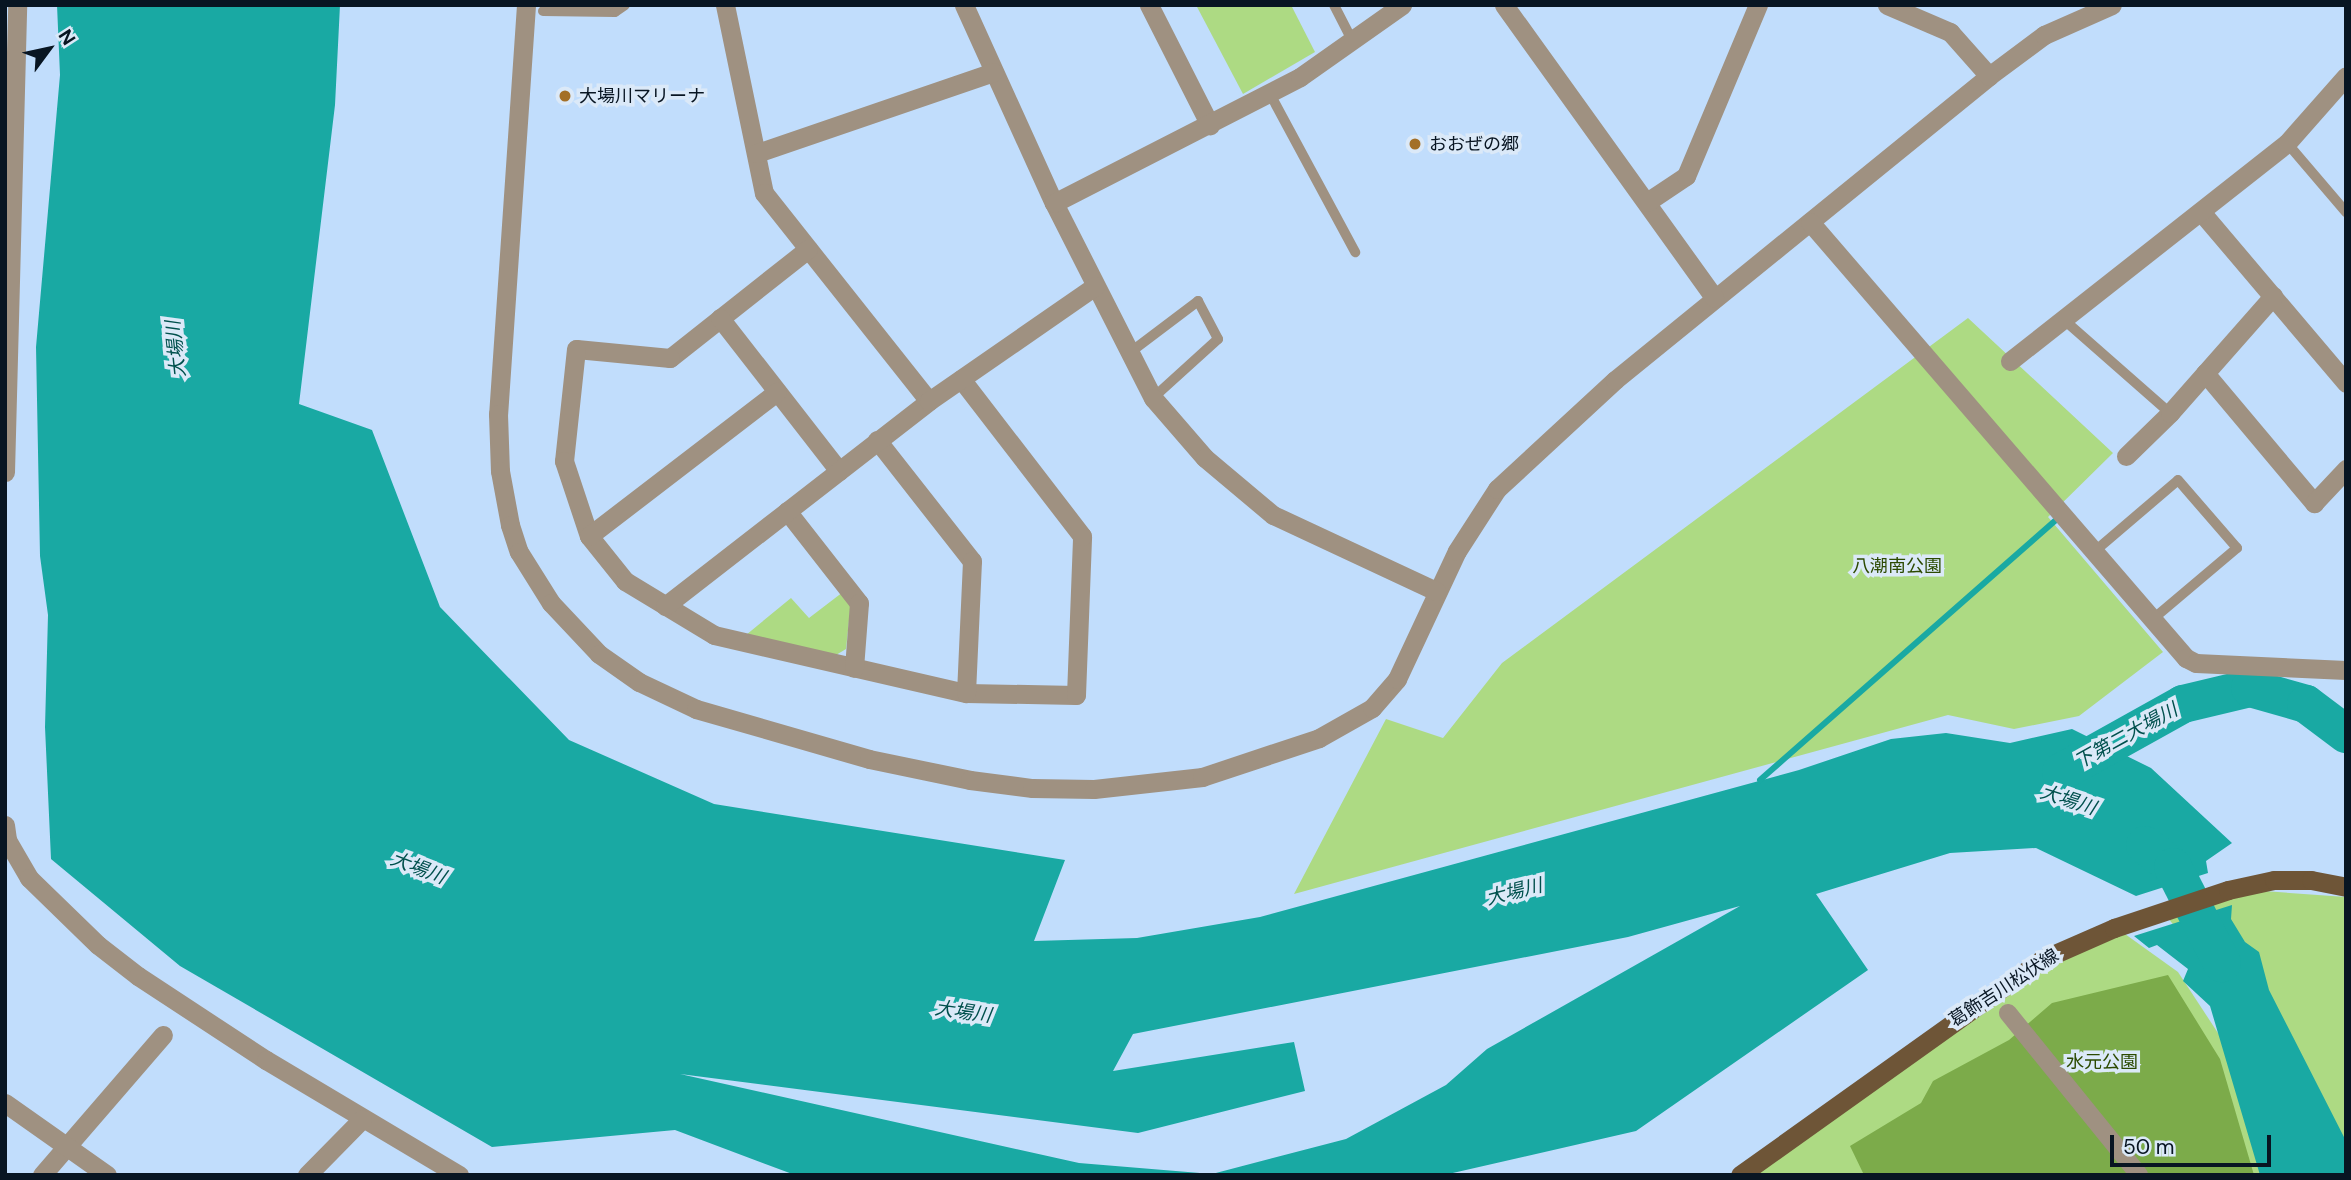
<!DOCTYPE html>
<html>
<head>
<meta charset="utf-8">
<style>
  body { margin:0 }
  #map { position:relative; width:2351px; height:1180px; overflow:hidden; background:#c1ddfc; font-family:"DM Sans","Noto Sans JP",sans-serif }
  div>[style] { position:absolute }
  .green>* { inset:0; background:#adda83 }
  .forest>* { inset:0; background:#7cab4a }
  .water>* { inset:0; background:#19a9a3 }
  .stream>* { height:6px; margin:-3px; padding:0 3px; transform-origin:3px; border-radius:3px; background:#19a9a3 }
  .river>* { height:38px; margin:-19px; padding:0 19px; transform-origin:19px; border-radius:19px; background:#19a9a3 }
  .service>* { height:10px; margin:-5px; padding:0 5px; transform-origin:5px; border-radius:5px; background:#9f9181 }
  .pedestrian>* { height:18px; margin:-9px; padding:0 9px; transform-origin:9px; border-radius:9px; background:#9f9181 }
  .minor>* { height:19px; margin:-9.5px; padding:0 9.5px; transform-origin:9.5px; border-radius:9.5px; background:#9f9181 }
  .tertiary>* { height:19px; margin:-9.5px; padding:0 9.5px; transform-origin:9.5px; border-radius:9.5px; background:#9f9181 }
  .primary>* { height:19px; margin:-9.5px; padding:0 9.5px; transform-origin:9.5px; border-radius:9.5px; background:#6e5537 }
  .dots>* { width:19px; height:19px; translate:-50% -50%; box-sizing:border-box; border:4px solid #dbe9f8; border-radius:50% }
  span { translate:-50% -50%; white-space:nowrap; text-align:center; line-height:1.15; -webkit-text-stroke:7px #dbe9f8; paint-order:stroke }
  .poi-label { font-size:18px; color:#081522 }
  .left { translate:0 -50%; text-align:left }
  .park-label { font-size:18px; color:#2c4a01 }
  .street-label { font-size:18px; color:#081522 }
  .water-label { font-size:19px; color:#00504d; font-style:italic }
  .frame { position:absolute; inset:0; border:7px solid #081522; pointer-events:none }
  .north { position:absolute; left:14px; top:14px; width:70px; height:70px; -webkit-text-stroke:5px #dbe9f8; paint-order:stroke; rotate:57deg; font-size:19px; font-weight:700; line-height:28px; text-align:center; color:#081522 }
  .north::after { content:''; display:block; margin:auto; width:24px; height:32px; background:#081522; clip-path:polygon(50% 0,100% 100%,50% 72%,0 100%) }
  .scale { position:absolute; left:2110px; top:1135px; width:161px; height:32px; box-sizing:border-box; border:4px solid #081522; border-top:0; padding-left:9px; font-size:21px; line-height:24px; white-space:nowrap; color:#081522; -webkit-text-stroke:5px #dbe9f8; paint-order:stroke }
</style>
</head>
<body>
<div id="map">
  <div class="green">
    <i style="clip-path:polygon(1196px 5px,1291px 5px,1315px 52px,1243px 94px)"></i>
    <i style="clip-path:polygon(1968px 318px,2113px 453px,2048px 517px,2163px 652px,2079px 716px,2014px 729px,1948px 715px,1294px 894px,1386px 719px,1443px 738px,1502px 663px)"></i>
    <i style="clip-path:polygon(843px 592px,851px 602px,846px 649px,836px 655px,746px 635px,791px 598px,809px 618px)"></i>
    <i style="clip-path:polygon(2250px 890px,2346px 897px,2346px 1144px,2168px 918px)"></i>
    <i style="clip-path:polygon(2125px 934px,2178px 972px,2311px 1175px,1749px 1175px,2069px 952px)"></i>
  </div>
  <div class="forest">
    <i style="clip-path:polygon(2168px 975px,2220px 1059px,2254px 1175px,1864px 1175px,1850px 1146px,1921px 1103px,1933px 1081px,2009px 1040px,2052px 1003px)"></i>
  </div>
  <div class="water">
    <i style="clip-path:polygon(evenodd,57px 5px,340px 5px,335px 105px,299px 404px,372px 430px,440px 607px,569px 740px,714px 804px,1065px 860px,1034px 941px,1137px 938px,1260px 917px,1799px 770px,1891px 739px,1946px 733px,2010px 743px,2072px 729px,2151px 768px,2232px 843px,2206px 861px,2208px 873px,2136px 896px,2036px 848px,1950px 853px,1816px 894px,1868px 970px,1636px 1131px,1444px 1175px,795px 1175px,675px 1130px,492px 1147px,180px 966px,51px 859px,45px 727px,48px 615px,40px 556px,36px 347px,60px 75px,57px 5px,1740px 906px,1487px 1049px,1446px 1085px,1346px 1139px,1212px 1174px,1079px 1163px,680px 1074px,1138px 1133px,1305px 1091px,1294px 1042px,1113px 1071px,1133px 1034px,1628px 937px,1740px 906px)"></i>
    <i style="clip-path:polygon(2232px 905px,2231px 919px,2245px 942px,2259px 952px,2269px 990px,2346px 1141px,2346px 1175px,2260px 1175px,2210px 1006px,2183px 981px,2188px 969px,2157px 945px,2149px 948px,2134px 936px)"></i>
  </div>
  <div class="stream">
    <i style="left:1760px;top:780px;width:395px;rotate:-41.3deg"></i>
  </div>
  <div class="river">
    <i style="left:2061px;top:772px;width:140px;rotate:-29.1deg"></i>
    <i style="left:2183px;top:704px;width:69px;rotate:-13.4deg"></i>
    <i style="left:2250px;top:688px;width:58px;rotate:15.9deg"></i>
    <i style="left:2306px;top:704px;width:50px;rotate:36.9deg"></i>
    <i style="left:2145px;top:845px;width:36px;rotate:38deg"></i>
    <i style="left:2173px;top:867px;width:108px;rotate:63deg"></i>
  </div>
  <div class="service">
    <i style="left:1334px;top:5px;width:42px;rotate:62.8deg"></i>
    <i style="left:543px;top:11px;width:72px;rotate:0.8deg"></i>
    <i style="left:615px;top:12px;width:12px;rotate:-35deg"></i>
    <i style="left:1269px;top:92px;width:182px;rotate:61.7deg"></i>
    <i style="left:2287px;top:143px;width:91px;rotate:49.5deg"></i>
    <i style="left:2063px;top:319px;width:142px;rotate:41.3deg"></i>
    <i style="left:1128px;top:354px;width:88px;rotate:-37.1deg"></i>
    <i style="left:1198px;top:301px;width:43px;rotate:62.2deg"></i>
    <i style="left:1218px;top:339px;width:88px;rotate:137.8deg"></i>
    <i style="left:2095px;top:551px;width:109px;rotate:-40.5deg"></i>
    <i style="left:2178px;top:480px;width:90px;rotate:49.1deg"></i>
    <i style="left:2237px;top:548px;width:110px;rotate:139.8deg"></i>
  </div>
  <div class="pedestrian">
    <i style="left:2008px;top:1013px;width:208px;rotate:51deg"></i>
  </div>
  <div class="minor">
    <i style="left:526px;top:5px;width:410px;rotate:93.9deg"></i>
    <i style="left:498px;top:414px;width:57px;rotate:88deg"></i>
    <i style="left:500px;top:471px;width:55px;rotate:79.5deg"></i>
    <i style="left:510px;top:525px;width:28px;rotate:72deg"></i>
    <i style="left:519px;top:552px;width:60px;rotate:57.9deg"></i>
    <i style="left:551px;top:603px;width:70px;rotate:46.7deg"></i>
    <i style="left:599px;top:654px;width:49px;rotate:35deg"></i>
    <i style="left:639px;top:682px;width:63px;rotate:25.3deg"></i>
    <i style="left:696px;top:709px;width:180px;rotate:16.1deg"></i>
    <i style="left:869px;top:759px;width:103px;rotate:11.7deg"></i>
    <i style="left:970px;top:780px;width:63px;rotate:7.4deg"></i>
    <i style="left:1032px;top:788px;width:62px;rotate:0.9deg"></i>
    <i style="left:1094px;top:789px;width:109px;rotate:-6.3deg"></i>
    <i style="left:1202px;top:777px;width:123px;rotate:-18.4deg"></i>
    <i style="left:1319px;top:738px;width:61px;rotate:-29.5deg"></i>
    <i style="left:1372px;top:708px;width:38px;rotate:-49deg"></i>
    <i style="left:1397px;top:679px;width:141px;rotate:-64.9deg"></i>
    <i style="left:1457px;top:551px;width:74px;rotate:-57.2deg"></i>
    <i style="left:1497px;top:489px;width:161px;rotate:-42.7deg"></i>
    <i style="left:1615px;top:380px;width:482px;rotate:-39.1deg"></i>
    <i style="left:1989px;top:76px;width:69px;rotate:-36.7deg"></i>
    <i style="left:2044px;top:35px;width:74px;rotate:-23.8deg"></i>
    <i style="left:725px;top:5px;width:192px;rotate:78.3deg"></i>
    <i style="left:764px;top:193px;width:265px;rotate:51.6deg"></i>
    <i style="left:964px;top:5px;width:217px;rotate:65.6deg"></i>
    <i style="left:1054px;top:203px;width:219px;rotate:63.1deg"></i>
    <i style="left:1153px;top:398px;width:79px;rotate:49.1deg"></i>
    <i style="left:1205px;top:458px;width:89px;rotate:40deg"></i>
    <i style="left:1273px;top:515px;width:180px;rotate:25deg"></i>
    <i style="left:1149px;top:5px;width:135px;rotate:63.1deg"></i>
    <i style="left:1504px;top:5px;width:360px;rotate:54.3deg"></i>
    <i style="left:1887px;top:5px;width:69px;rotate:23.2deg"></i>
    <i style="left:1950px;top:32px;width:59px;rotate:48.4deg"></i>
    <i style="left:757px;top:153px;width:250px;rotate:-18.9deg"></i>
    <i style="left:1647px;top:202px;width:47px;rotate:-33.7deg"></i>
    <i style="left:1686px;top:176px;width:186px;rotate:-67.2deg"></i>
    <i style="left:1054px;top:203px;width:276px;rotate:-27.1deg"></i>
    <i style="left:1300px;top:77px;width:125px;rotate:-35.2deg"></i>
    <i style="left:2202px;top:213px;width:223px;rotate:49.7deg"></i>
    <i style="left:1810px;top:222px;width:576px;rotate:49.23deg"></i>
    <i style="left:2186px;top:658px;width:11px;rotate:27deg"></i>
    <i style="left:2196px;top:663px;width:150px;rotate:2.7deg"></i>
    <i style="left:808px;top:249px;width:176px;rotate:141.7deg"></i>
    <i style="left:670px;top:358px;width:94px;rotate:-174.5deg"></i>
    <i style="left:576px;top:349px;width:113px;rotate:96.1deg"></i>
    <i style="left:564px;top:461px;width:79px;rotate:71.6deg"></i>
    <i style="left:589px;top:536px;width:58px;rotate:51.3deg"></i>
    <i style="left:625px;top:581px;width:104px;rotate:31.2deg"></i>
    <i style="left:714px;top:635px;width:259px;rotate:13deg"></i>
    <i style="left:966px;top:693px;width:110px;rotate:1deg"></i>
    <i style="left:1076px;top:695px;width:159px;rotate:-87.8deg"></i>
    <i style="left:1082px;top:536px;width:198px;rotate:-127.6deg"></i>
    <i style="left:720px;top:318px;width:194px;rotate:52.1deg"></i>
    <i style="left:2010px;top:361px;width:352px;rotate:-38.2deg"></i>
    <i style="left:2287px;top:143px;width:89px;rotate:-48.6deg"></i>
    <i style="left:2205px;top:373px;width:170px;rotate:50deg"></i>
    <i style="left:2314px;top:503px;width:47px;rotate:-46.7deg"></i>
    <i style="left:877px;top:440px;width:154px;rotate:51.9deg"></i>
    <i style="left:972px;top:561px;width:132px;rotate:92.6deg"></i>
    <i style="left:2126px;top:456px;width:62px;rotate:-44.3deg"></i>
    <i style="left:2170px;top:413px;width:156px;rotate:-48.6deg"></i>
    <i style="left:5px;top:472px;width:467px;rotate:-88.5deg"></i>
    <i style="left:787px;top:511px;width:117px;rotate:52deg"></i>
    <i style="left:859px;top:603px;width:65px;rotate:94.4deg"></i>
    <i style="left:589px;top:536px;width:237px;rotate:-37.5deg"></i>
    <i style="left:665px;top:606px;width:334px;rotate:-37.8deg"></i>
    <i style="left:929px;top:401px;width:202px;rotate:-34.7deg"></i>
    <i style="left:5px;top:825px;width:15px;rotate:82deg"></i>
    <i style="left:7px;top:840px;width:44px;rotate:59.9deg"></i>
    <i style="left:29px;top:878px;width:96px;rotate:44.2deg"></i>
    <i style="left:98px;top:945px;width:51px;rotate:37.8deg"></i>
    <i style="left:138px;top:976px;width:153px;rotate:33.3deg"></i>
    <i style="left:266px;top:1060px;width:225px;rotate:30.8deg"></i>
    <i style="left:42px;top:1175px;width:185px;rotate:-49.2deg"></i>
    <i style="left:307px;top:1175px;width:78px;rotate:-45.5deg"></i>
  </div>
  <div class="tertiary">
    <i style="left:5px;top:1103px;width:125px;rotate:35.2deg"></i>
  </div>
  <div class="primary">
    <i style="left:1740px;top:1175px;width:370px;rotate:-35.5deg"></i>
    <i style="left:2041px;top:960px;width:80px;rotate:-23.7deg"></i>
    <i style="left:2114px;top:928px;width:120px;rotate:-18.4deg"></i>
    <i style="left:2228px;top:890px;width:47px;rotate:-12.3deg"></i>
    <i style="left:2274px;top:880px;width:37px"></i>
    <i style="left:2311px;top:880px;width:36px;rotate:11deg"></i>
  </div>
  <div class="dots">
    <i style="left:565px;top:96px;background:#a36f27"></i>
    <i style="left:1415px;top:144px;background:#a36f27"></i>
  </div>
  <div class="poi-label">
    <span class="left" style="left:579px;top:96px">大場川マリーナ</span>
    <span class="left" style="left:1429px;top:144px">おおぜの郷</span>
  </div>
  <div class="park-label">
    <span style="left:1897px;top:566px">八潮南公園</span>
    <span style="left:2102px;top:1062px">水元公園</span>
  </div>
  <div class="street-label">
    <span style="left:2004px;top:988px;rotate:-33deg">葛飾吉川松伏線</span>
  </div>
  <div class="water-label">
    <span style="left:176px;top:349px;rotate:-96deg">大場川</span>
    <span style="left:2126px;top:736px;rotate:-29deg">下第二大場川</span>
    <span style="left:2068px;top:800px;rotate:18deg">大場川</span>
    <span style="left:418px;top:868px;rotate:21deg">大場川</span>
    <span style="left:1514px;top:892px;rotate:-14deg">大場川</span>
    <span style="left:963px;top:1012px;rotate:8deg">大場川</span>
  </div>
  <div class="frame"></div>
  <div class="north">N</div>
  <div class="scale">50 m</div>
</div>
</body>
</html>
